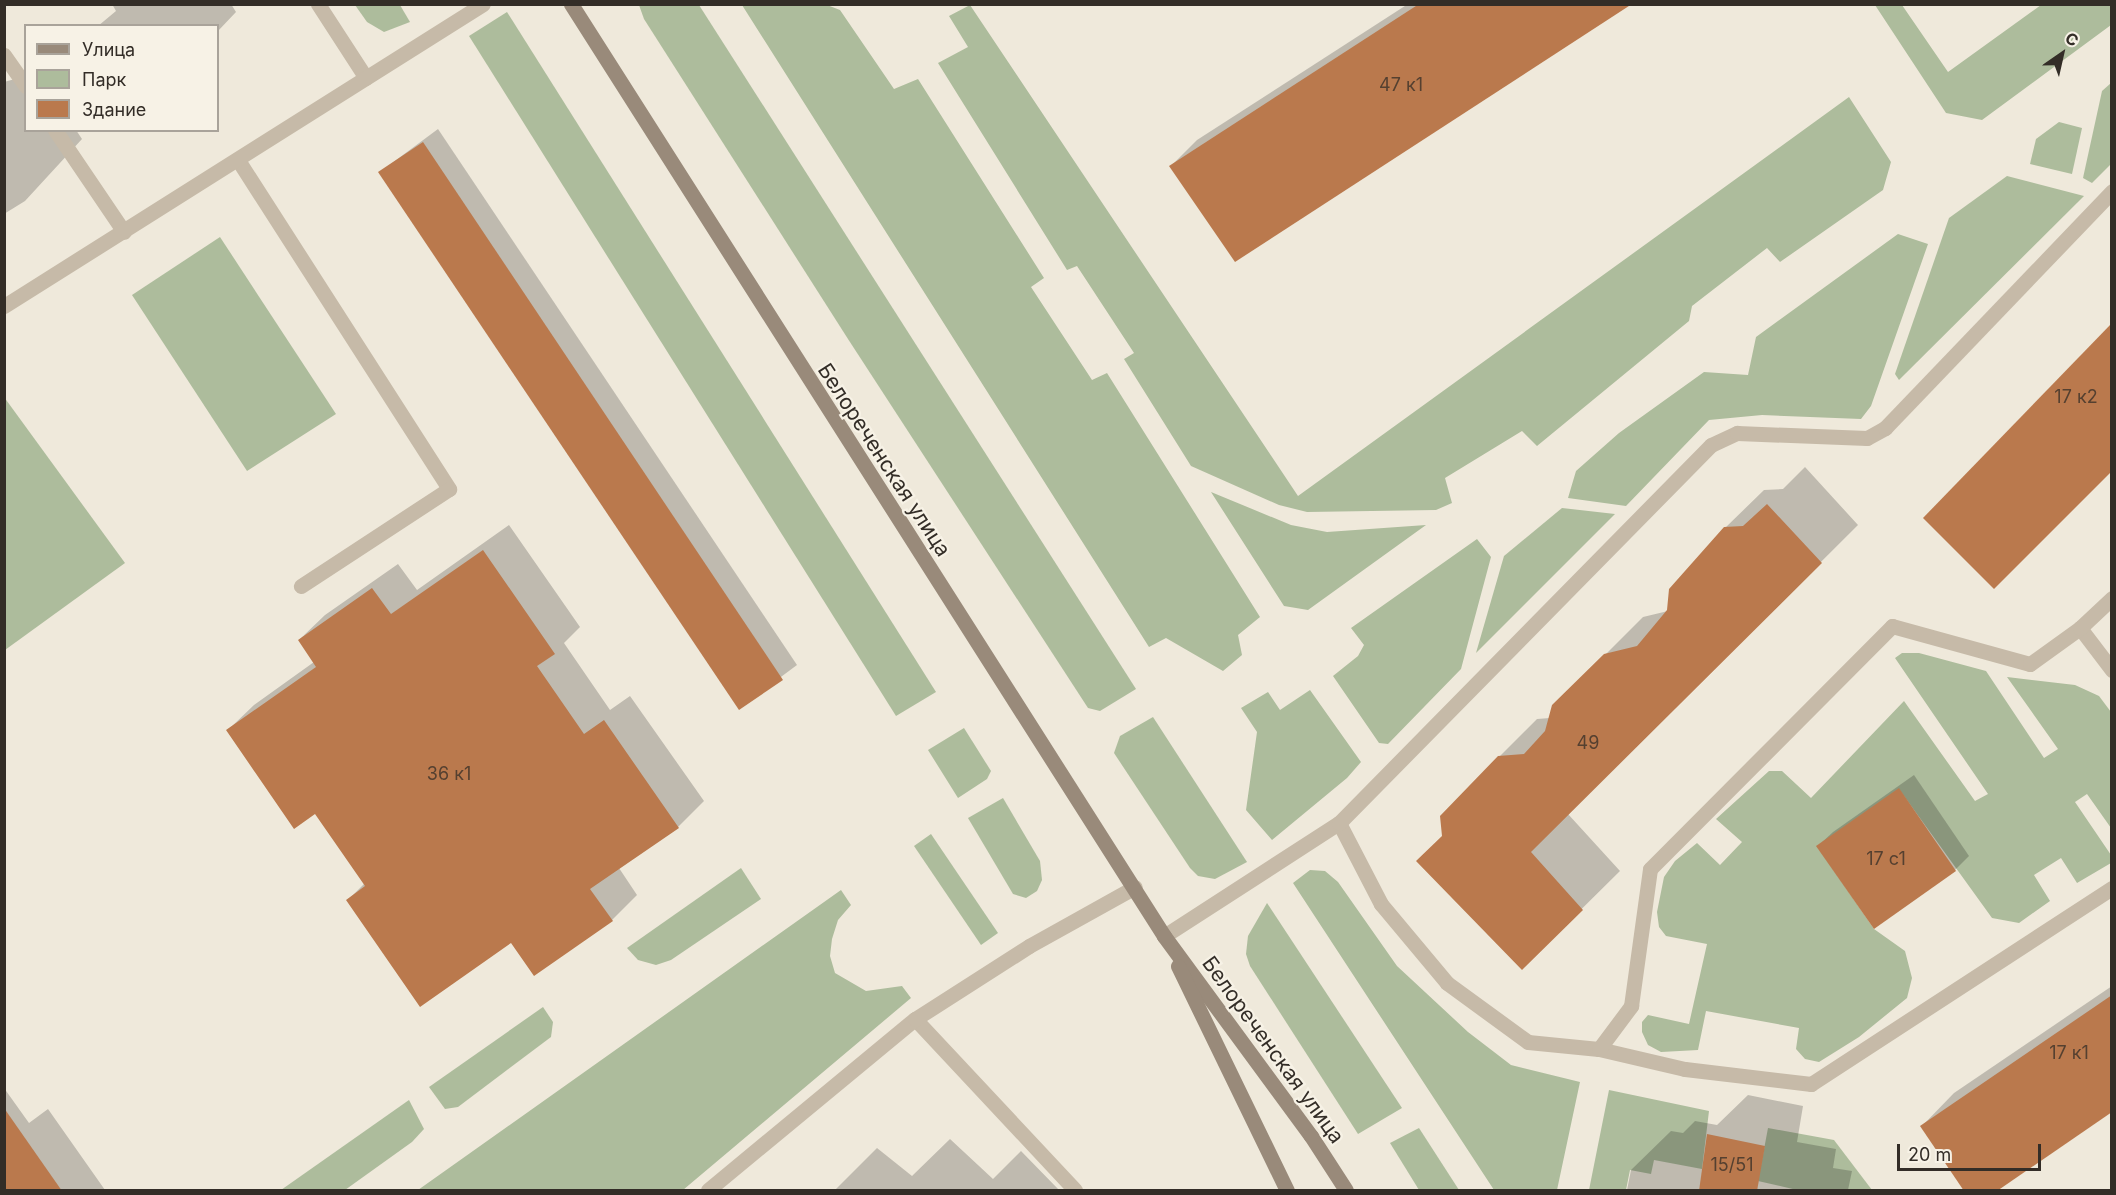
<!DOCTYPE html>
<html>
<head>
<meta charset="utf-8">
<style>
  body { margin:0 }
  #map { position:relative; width:2116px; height:1195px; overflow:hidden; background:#efe9db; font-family:Inter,sans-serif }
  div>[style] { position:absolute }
  .green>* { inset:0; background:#adbc9c }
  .shadow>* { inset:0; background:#0003 }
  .building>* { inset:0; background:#ba794d }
  .lane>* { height:15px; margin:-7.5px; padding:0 7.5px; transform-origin:7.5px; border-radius:7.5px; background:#c6baa8 }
  .secondary>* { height:15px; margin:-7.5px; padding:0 7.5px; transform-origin:7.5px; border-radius:7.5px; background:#998a7a }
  span { translate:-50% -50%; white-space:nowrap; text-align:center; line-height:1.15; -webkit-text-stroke:4.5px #f7f2e6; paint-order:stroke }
  .number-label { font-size:18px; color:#554030 }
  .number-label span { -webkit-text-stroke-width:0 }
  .street-label { font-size:21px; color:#332d27 }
  .frame { position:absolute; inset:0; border:6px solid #332d27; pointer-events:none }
  .legend { position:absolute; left:24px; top:24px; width:195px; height:108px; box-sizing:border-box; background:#f7f2e6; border:2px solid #a9a39a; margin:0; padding:8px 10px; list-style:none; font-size:18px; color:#332d27 }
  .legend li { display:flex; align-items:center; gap:12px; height:30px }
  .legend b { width:30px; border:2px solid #a9a39a }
  .north { position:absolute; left:2032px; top:24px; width:60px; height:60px; -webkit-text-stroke:4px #f7f2e6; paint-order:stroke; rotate:34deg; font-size:16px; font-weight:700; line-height:24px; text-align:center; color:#332d27 }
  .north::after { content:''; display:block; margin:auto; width:21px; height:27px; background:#332d27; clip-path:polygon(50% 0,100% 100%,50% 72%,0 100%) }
  .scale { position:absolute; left:1897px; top:1144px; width:144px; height:27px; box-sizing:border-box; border:3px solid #332d27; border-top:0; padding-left:8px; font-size:18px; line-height:21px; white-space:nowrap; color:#332d27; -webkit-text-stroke:4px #f7f2e6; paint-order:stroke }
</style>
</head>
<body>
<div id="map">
  <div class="green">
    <i style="clip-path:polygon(355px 5px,400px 5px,410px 22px,384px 32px,367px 22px)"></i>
    <i style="clip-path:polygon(639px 5px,699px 5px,1136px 689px,1100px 711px,1088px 708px,848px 339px,644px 19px)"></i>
    <i style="clip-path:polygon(742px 5px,827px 5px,840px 10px,894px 89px,918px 79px,1044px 278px,1031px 287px,1092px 380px,1107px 373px,1260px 617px,1238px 635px,1242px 655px,1223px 671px,1166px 638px,1149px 647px)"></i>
    <i style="clip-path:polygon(970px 5px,1298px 496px,1849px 97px,1891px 162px,1883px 190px,1780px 262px,1767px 248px,1692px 306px,1689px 321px,1537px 446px,1522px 431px,1445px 478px,1452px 503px,1436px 510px,1307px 512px,1279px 505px,1191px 466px,1124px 359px,1134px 353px,1077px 266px,1067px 270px,938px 63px,968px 47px,949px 16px)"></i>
    <i style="clip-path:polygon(1875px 5px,1902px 5px,1948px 72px,2041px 5px,2111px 5px,2111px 25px,1982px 120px,1946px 113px)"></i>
    <i style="clip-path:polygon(507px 12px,936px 692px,896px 716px,469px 36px)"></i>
    <i style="clip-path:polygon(2111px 83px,2111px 164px,2092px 183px,2083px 178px,2102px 91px)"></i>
    <i style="clip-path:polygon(2059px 122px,2082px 128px,2072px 174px,2030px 164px,2036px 139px)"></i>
    <i style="clip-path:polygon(2007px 176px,2084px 196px,1899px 380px,1895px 374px,1949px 218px)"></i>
    <i style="clip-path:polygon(1898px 234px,1928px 244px,1871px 406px,1861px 419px,1762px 415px,1709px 420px,1626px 506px,1568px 498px,1576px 471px,1619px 433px,1704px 372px,1748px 375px,1756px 337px)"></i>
    <i style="clip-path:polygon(220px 237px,336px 414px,247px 471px,132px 295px)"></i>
    <i style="clip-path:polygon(4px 397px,125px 563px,5px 650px,4px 650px)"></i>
    <i style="clip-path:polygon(1211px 492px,1291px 525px,1327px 532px,1426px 525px,1308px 610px,1284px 606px)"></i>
    <i style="clip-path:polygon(1562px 508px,1615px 514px,1476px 653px,1504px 556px)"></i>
    <i style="clip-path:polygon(1477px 539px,1491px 557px,1461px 669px,1388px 744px,1379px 743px,1333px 676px,1358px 656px,1364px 645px,1351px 628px)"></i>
    <i style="clip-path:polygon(1902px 653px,1919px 653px,1986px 671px,2044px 758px,2058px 749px,2007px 677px,2075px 685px,2099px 696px,2111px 712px,2111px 828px,2087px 794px,2075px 802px,2111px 855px,2111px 863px,2077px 883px,2061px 858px,2034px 875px,2050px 901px,2019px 923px,1992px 918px,1899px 789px,1817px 846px,1874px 929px,1905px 951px,1912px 978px,1907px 998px,1859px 1037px,1819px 1062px,1805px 1059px,1796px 1049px,1799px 1028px,1706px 1011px,1698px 1050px,1661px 1052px,1648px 1045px,1642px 1032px,1642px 1022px,1648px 1015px,1689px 1024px,1707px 944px,1666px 936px,1659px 927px,1657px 912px,1664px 877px,1675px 861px,1697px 843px,1720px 865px,1742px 842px,1716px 819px,1769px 771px,1782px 771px,1811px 798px,1904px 701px,1975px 801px,1988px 794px,1895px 658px)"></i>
    <i style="clip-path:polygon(1310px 690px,1361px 762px,1347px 778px,1272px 840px,1246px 810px,1257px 732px,1241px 708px,1268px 692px,1280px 710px)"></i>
    <i style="clip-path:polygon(1153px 717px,1247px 862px,1215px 879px,1198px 876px,1190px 868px,1114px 753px,1120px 736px)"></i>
    <i style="clip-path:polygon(964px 728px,991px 771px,987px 779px,958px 798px,928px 750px)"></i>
    <i style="clip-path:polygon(1003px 798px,1040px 861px,1042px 880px,1037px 891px,1026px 898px,1013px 894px,968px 818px)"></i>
    <i style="clip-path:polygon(931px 834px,998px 933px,981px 945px,914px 846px)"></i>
    <i style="clip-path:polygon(741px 868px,761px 899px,671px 960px,656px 965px,638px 960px,627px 948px)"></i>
    <i style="clip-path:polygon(1310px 870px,1325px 871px,1338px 882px,1397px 966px,1468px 1032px,1511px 1065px,1580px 1082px,1557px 1190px,1494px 1190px,1293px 883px)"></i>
    <i style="clip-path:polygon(841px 890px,851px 905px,838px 920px,832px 939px,830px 956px,835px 973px,866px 991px,902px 986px,911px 998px,683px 1190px,418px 1190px)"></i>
    <i style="clip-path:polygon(1267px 903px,1402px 1108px,1358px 1134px,1250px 966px,1246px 954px,1248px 936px)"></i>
    <i style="clip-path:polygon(543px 1007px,553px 1022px,551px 1037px,458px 1107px,445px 1109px,429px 1087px)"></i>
    <i style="clip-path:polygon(1609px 1090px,1709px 1111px,1702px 1169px,1654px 1160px,1651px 1174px,1630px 1170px,1626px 1190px,1589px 1190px)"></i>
    <i style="clip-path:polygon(409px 1100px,424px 1129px,412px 1142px,345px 1190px,281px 1190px)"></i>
    <i style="clip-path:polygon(1419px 1128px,1459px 1190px,1419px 1190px,1390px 1143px)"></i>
    <i style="clip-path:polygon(1768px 1128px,1834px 1140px,1872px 1190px,1797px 1190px,1758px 1181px)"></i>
  </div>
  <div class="shadow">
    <i style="clip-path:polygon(112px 4px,231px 4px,236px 12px,218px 31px,218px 26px,98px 26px,116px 11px)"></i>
    <i style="clip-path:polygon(1408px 4px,1629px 4px,1171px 166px,1197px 140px)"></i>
    <i style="clip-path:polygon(26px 76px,26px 130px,76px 130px,82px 139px,25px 201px,4px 214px,4px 82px)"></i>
    <i style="clip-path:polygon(438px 129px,797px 665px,739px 708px,380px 172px)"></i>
    <i style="clip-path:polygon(1805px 467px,1858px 525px,1568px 814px,1620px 871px,1522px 968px,1444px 835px,1499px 757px,1537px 719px,1550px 718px,1554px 706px,1643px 617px,1668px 611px,1725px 528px,1764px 490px,1783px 489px)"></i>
    <i style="clip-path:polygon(509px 525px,580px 627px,564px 643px,610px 710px,630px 696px,704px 801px,678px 827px,619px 868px,637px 895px,612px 920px,512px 941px,348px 900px,365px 883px,315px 812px,228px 730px,254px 705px,314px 662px,299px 640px,325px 615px,398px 564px,417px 590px)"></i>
    <i style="clip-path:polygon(1914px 775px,1969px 856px,1955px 870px,1818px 846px,1833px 832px)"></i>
    <i style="clip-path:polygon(2112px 986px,2112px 1110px,1922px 1126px,1954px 1093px)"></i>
    <i style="clip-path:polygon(4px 1088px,29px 1123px,48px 1109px,105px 1190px,4px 1190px)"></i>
    <i style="clip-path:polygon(1748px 1095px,1803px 1106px,1797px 1142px,1836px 1149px,1833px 1168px,1852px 1171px,1848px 1190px,1627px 1190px,1631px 1170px,1671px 1131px,1683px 1133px,1695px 1121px,1717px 1125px)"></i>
    <i style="clip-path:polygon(950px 1139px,993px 1179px,1021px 1151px,1059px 1190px,835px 1190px,877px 1148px,912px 1176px)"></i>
  </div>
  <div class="building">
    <i style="clip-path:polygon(1419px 4px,1632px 4px,1235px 262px,1169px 166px)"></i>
    <i style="clip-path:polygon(423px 142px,783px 680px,739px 710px,378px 172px)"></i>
    <i style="clip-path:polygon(2112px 323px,2112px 471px,1994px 589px,1923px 518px)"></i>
    <i style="clip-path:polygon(1767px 504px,1822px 563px,1531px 852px,1583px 910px,1522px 970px,1416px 861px,1442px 836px,1440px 816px,1498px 756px,1524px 754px,1545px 731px,1552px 705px,1604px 654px,1637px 646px,1667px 610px,1669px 589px,1724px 527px,1743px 526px)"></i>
    <i style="clip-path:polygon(483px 550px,555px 654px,537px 666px,584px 734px,604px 720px,679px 828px,590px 889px,613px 921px,534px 976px,511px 943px,420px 1007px,346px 900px,365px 886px,315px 814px,294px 829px,226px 730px,316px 667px,298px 640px,372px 588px,391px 614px)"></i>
    <i style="clip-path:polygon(1899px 788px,1956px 871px,1874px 929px,1816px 846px)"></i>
    <i style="clip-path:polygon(2112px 995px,2112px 1112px,1997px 1191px,1964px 1191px,1920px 1126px)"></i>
    <i style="clip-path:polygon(4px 1108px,62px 1191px,4px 1191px)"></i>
    <i style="clip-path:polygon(1707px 1134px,1765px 1146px,1757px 1191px,1699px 1191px)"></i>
  </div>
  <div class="lane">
    <i style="left:318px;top:4px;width:88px;rotate:57deg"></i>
    <i style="left:4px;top:55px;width:38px;rotate:55deg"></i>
    <i style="left:55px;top:130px;width:123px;rotate:55.9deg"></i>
    <i style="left:238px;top:160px;width:391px;rotate:57.3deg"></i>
    <i style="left:449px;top:489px;width:177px;rotate:146.8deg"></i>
    <i style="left:4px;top:306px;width:566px;rotate:-32.23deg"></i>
    <i style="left:2080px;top:628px;width:53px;rotate:52.7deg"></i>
    <i style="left:1339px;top:823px;width:91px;rotate:62.6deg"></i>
    <i style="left:1381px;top:904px;width:103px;rotate:50.1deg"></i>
    <i style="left:1447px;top:983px;width:100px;rotate:36.1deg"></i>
    <i style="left:1528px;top:1042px;width:71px;rotate:5.6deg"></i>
    <i style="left:1599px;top:1049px;width:88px;rotate:13.1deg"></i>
    <i style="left:1685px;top:1069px;width:127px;rotate:6.8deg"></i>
    <i style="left:1811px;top:1084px;width:359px;rotate:-33.1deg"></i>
    <i style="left:1164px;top:936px;width:208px;rotate:-32.9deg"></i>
    <i style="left:1339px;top:823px;width:530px;rotate:-45.46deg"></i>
    <i style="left:1711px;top:445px;width:29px;rotate:-25deg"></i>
    <i style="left:1737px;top:433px;width:130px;rotate:2.2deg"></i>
    <i style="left:1867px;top:438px;width:21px;rotate:-29deg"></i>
    <i style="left:1885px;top:428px;width:328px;rotate:-46.2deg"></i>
    <i style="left:915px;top:1019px;width:234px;rotate:46.9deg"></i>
    <i style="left:1599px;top:1049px;width:54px;rotate:-53.3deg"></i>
    <i style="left:1631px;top:1006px;width:138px;rotate:-82.1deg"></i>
    <i style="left:1650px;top:869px;width:343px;rotate:-45.1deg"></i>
    <i style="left:1892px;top:626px;width:143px;rotate:15.4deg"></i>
    <i style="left:2030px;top:664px;width:62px;rotate:-35.8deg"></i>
    <i style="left:2080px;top:628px;width:44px;rotate:-43.2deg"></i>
    <i style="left:708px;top:1190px;width:268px;rotate:-39.6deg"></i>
    <i style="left:915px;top:1019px;width:135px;rotate:-32.6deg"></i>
    <i style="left:1029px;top:946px;width:121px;rotate:-29.1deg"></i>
  </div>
  <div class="secondary">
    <i style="left:571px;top:4px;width:1105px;rotate:57.53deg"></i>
    <i style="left:1164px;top:936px;width:248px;rotate:53.7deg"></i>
    <i style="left:1311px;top:1136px;width:64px;rotate:57.1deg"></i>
    <i style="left:1178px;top:966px;width:249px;rotate:64.1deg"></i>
  </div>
  <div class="number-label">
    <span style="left:1401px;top:85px">47 к1</span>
    <span style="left:2076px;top:397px">17 к2</span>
    <span style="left:1588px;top:743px">49</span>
    <span style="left:449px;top:774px">36 к1</span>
    <span style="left:1886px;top:859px">17 с1</span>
    <span style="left:2069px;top:1053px">17 к1</span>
    <span style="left:1732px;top:1165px">15/51</span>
  </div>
  <div class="street-label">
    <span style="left:884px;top:460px;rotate:57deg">Белореченская улица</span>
    <span style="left:1273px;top:1050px;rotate:54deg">Белореченская улица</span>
  </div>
  <div class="frame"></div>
  <ul class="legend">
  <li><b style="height:8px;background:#998a7a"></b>Улица</li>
  <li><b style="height:16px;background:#adbc9c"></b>Парк</li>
  <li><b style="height:16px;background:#ba794d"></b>Здание</li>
  </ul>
  <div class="north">С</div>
  <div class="scale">20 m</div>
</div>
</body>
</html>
